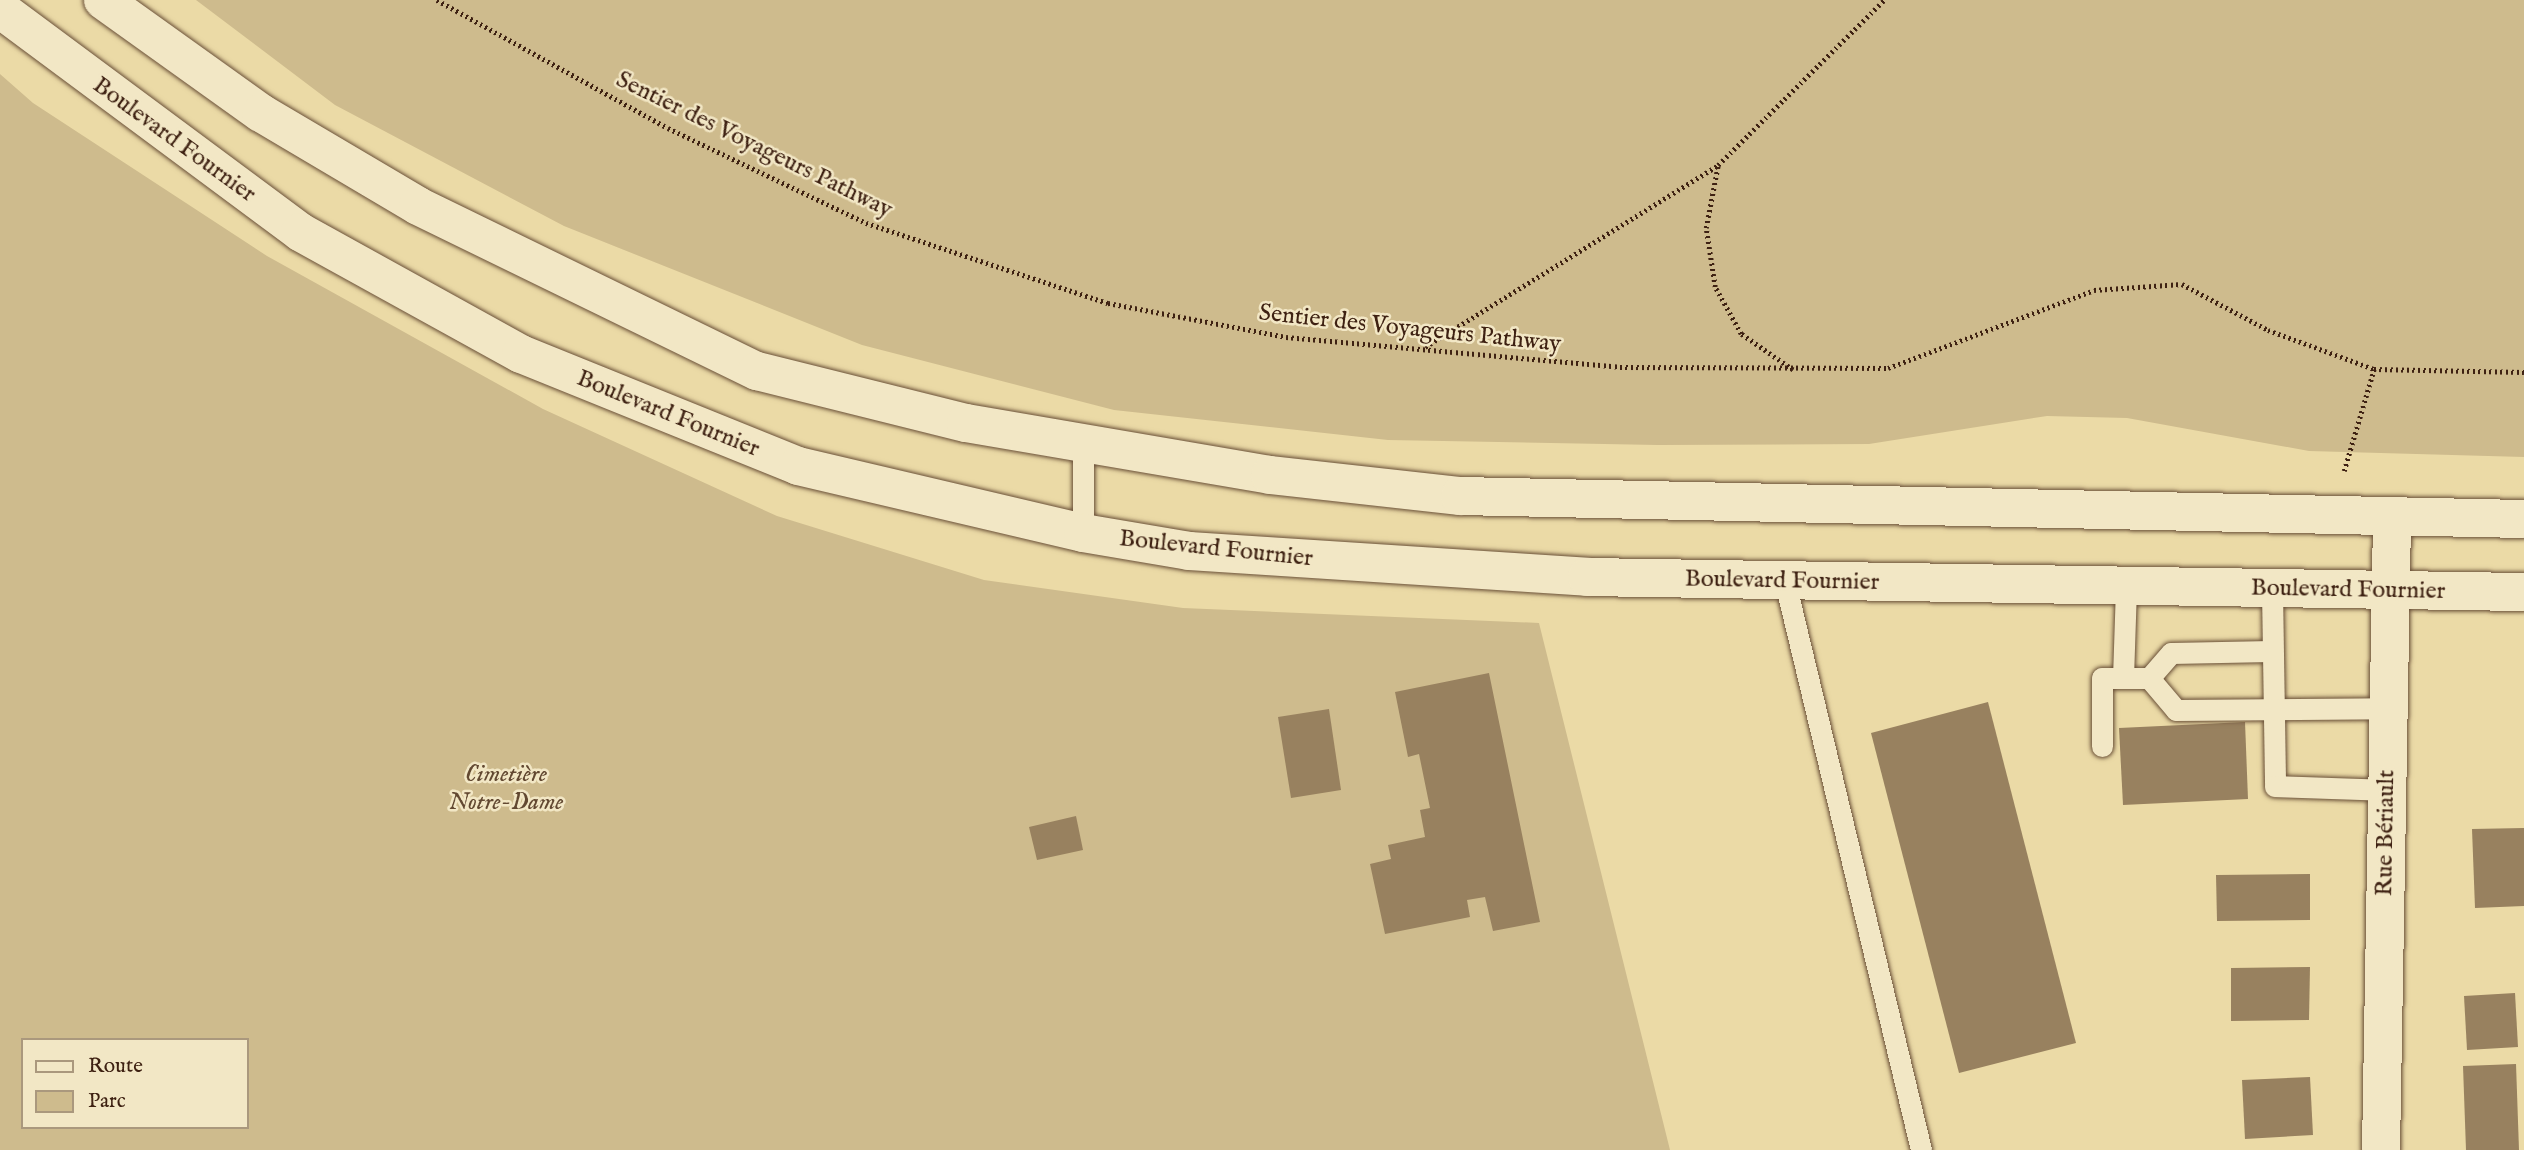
<!DOCTYPE html>
<html>
<head>
<meta charset="utf-8">
<style>
  body { margin:0 }
  #map { position:relative; width:2524px; height:1150px; overflow:hidden; background:#ebdaa6; font-family:"IM FELL English",serif }
  div>[style] { position:absolute }
  .green>* { inset:0; background:#cebb8d }
  .building>* { inset:0; background:#98815f }
  .path>* { height:4.5px; margin-top:-2.25px; transform-origin:0; background:repeating-linear-gradient(90deg,#3e2112 0 2px,transparent 0 5.5px) }
  .roads { filter:drop-shadow(0 0 2px #694f37) drop-shadow(0 0 2px #694f37) }
  .lane>* { height:21px; margin:-10.5px; padding:0 10.5px; transform-origin:10.5px; border-radius:10.5px; background:#f2e7c5 }
  .street>* { height:38px; margin:-19px; padding:0 19px; transform-origin:19px; border-radius:19px; background:#f2e7c5 }
  .secondary>* { height:38px; margin:-19px; padding:0 19px; transform-origin:19px; border-radius:19px; background:#f2e7c5 }
  span { translate:-50% -50%; white-space:nowrap; text-align:center; line-height:1.15; -webkit-text-stroke:5px #f2e7c5; paint-order:stroke }
  .street-label { font-size:24px; color:#3e2112 }
  .park-label { font-size:24px; color:#624831; font-style:italic }
  .legend { position:absolute; left:21px; top:1038px; width:228px; height:91px; box-sizing:border-box; background:#f2e7c5; border:2px solid #aa987d; margin:0; padding:9px 12px; list-style:none; font-size:21px; color:#3e2112 }
  .legend li { display:flex; align-items:center; gap:14px; height:35px }
  .legend b { width:35px; border:2px solid #aa987d }
</style>
</head>
<body>
<div id="map">
  <div class="green">
    <i style="clip-path:polygon(196px 0,2524px 0,2524px 457px,2309px 451px,2127px 418px,2047px 416px,1869px 444px,1658px 445px,1388px 440px,1114px 410px,862px 345px,564px 226px,335px 105px)"></i>
    <i style="clip-path:polygon(evenodd,0 74px,33px 103px,267px 256px,543px 409px,777px 516px,984px 580px,1183px 608px,1539px 623px,1670px 1150px,0 1150px,0 74px,23px 1040px,247px 1040px,247px 1127px,23px 1127px,23px 1040px)"></i>
  </div>
  <div class="building">
    <i style="clip-path:polygon(1489px 673px,1540px 922px,1493px 931px,1485px 897px,1467px 900px,1470px 917px,1385px 934px,1370px 864px,1391px 859px,1388px 845px,1425px 837px,1420px 810px,1430px 808px,1419px 754px,1408px 757px,1395px 692px)"></i>
    <i style="clip-path:polygon(1988px 702px,2076px 1043px,1959px 1073px,1871px 733px)"></i>
    <i style="clip-path:polygon(1329px 709px,1341px 790px,1291px 798px,1278px 717px)"></i>
    <i style="clip-path:polygon(2245px 722px,2248px 799px,2123px 805px,2119px 728px)"></i>
    <i style="clip-path:polygon(1076px 816px,1083px 850px,1037px 860px,1029px 827px)"></i>
    <i style="clip-path:polygon(2524px 828px,2524px 906px,2475px 908px,2472px 829px)"></i>
    <i style="clip-path:polygon(2310px 874px,2310px 920px,2217px 921px,2216px 875px)"></i>
    <i style="clip-path:polygon(2310px 967px,2309px 1020px,2231px 1021px,2231px 968px)"></i>
    <i style="clip-path:polygon(2515px 993px,2518px 1047px,2467px 1050px,2464px 996px)"></i>
    <i style="clip-path:polygon(2516px 1064px,2519px 1150px,2466px 1150px,2463px 1066px)"></i>
    <i style="clip-path:polygon(2310px 1077px,2313px 1135px,2245px 1139px,2242px 1080px)"></i>
  </div>
  <div class="path">
    <i style="left:437px;top:0;width:264px;rotate:29deg"></i>
    <i style="left:668px;top:128px;width:220px;rotate:25.6deg"></i>
    <i style="left:866px;top:223px;width:255px;rotate:18.3deg"></i>
    <i style="left:1108px;top:303px;width:181px;rotate:10.8deg"></i>
    <i style="left:1286px;top:337px;width:335px;rotate:5.1deg"></i>
    <i style="left:1620px;top:367px;width:268px;rotate:0.2deg"></i>
    <i style="left:1888px;top:368px;width:220px;rotate:-20.7deg"></i>
    <i style="left:2094px;top:290px;width:88px;rotate:-3.9deg"></i>
    <i style="left:2182px;top:284px;width:98px;rotate:28.1deg"></i>
    <i style="left:2268px;top:330px;width:113px;rotate:20.2deg"></i>
    <i style="left:2374px;top:369px;width:150px;rotate:1.1deg"></i>
    <i style="left:1425px;top:347px;width:345px;rotate:-31.8deg"></i>
    <i style="left:1793px;top:370px;width:63px;rotate:-145.3deg"></i>
    <i style="left:1741px;top:334px;width:54px;rotate:-119deg"></i>
    <i style="left:1715px;top:287px;width:60px;rotate:-98.7deg"></i>
    <i style="left:1706px;top:228px;width:64px;rotate:-79.2deg"></i>
    <i style="left:1718px;top:165px;width:234px;rotate:-44.8deg"></i>
    <i style="left:2344px;top:471px;width:106px;rotate:-73.6deg"></i>
  </div>
  <div class="roads">
    <div class="lane">
      <i style="left:1083px;top:446px;width:87px;rotate:90deg"></i>
      <i style="left:1785px;top:582px;width:584px;rotate:76.53deg"></i>
      <i style="left:2272px;top:590px;width:196px;rotate:89.1deg"></i>
      <i style="left:2275px;top:786px;width:112px;rotate:2deg"></i>
      <i style="left:2271px;top:651px;width:100px;rotate:178.9deg"></i>
      <i style="left:2171px;top:653px;width:33px;rotate:131deg"></i>
      <i style="left:2149px;top:678px;width:42px;rotate:49.8deg"></i>
      <i style="left:2176px;top:710px;width:212px;rotate:-0.5deg"></i>
      <i style="left:2123px;top:678px;width:92px;rotate:-88.1deg"></i>
      <i style="left:2102px;top:746px;width:68px;rotate:-90deg"></i>
      <i style="left:2102px;top:678px;width:47px"></i>
    </div>
    <div class="street">
      <i style="left:2381px;top:1150px;width:633px;rotate:-89deg"></i>
    </div>
    <div class="secondary">
      <i style="left:103px;top:0;width:194px;rotate:35.6deg"></i>
      <i style="left:261px;top:113px;width:182px;rotate:30.6deg"></i>
      <i style="left:418px;top:206px;width:377px;rotate:26deg"></i>
      <i style="left:757px;top:371px;width:215px;rotate:14deg"></i>
      <i style="left:966px;top:423px;width:308px;rotate:9.7deg"></i>
      <i style="left:1270px;top:475px;width:191px;rotate:6.3deg"></i>
      <i style="left:1460px;top:496px;width:1064px;rotate:1.24deg"></i>
      <i style="left:0;top:9px;width:374px;rotate:36.6deg"></i>
      <i style="left:300px;top:232px;width:252px;rotate:28.9deg"></i>
      <i style="left:521px;top:354px;width:299px;rotate:22deg"></i>
      <i style="left:798px;top:466px;width:293px;rotate:13.2deg"></i>
      <i style="left:1083px;top:533px;width:108px;rotate:9.6deg"></i>
      <i style="left:1189px;top:551px;width:399px;rotate:3.7deg"></i>
      <i style="left:1587px;top:577px;width:937px;rotate:0.92deg"></i>
    </div>
  </div>
  <div class="street-label">
    <span style="left:174px;top:140px;rotate:36deg">Boulevard Fournier</span>
    <span style="left:754px;top:145px;rotate:26deg">Sentier des Voyageurs Pathway</span>
    <span style="left:1410px;top:329px;rotate:6deg">Sentier des Voyageurs Pathway</span>
    <span style="left:668px;top:414px;rotate:22deg">Boulevard Fournier</span>
    <span style="left:1216px;top:549px;rotate:6deg">Boulevard Fournier</span>
    <span style="left:1782px;top:581px;rotate:1deg">Boulevard Fournier</span>
    <span style="left:2348px;top:590px;rotate:1deg">Boulevard Fournier</span>
    <span style="left:2386px;top:833px;rotate:-89deg">Rue Bériault</span>
  </div>
  <div class="park-label">
    <span style="left:506px;top:789px">Cimetière<br>Notre-Dame</span>
  </div>
  <ul class="legend">
  <li><b style="height:9px;background:#f2e7c5"></b>Route</li>
  <li><b style="height:19px;background:#cebb8d"></b>Parc</li>
  </ul>
</div>
</body>
</html>
